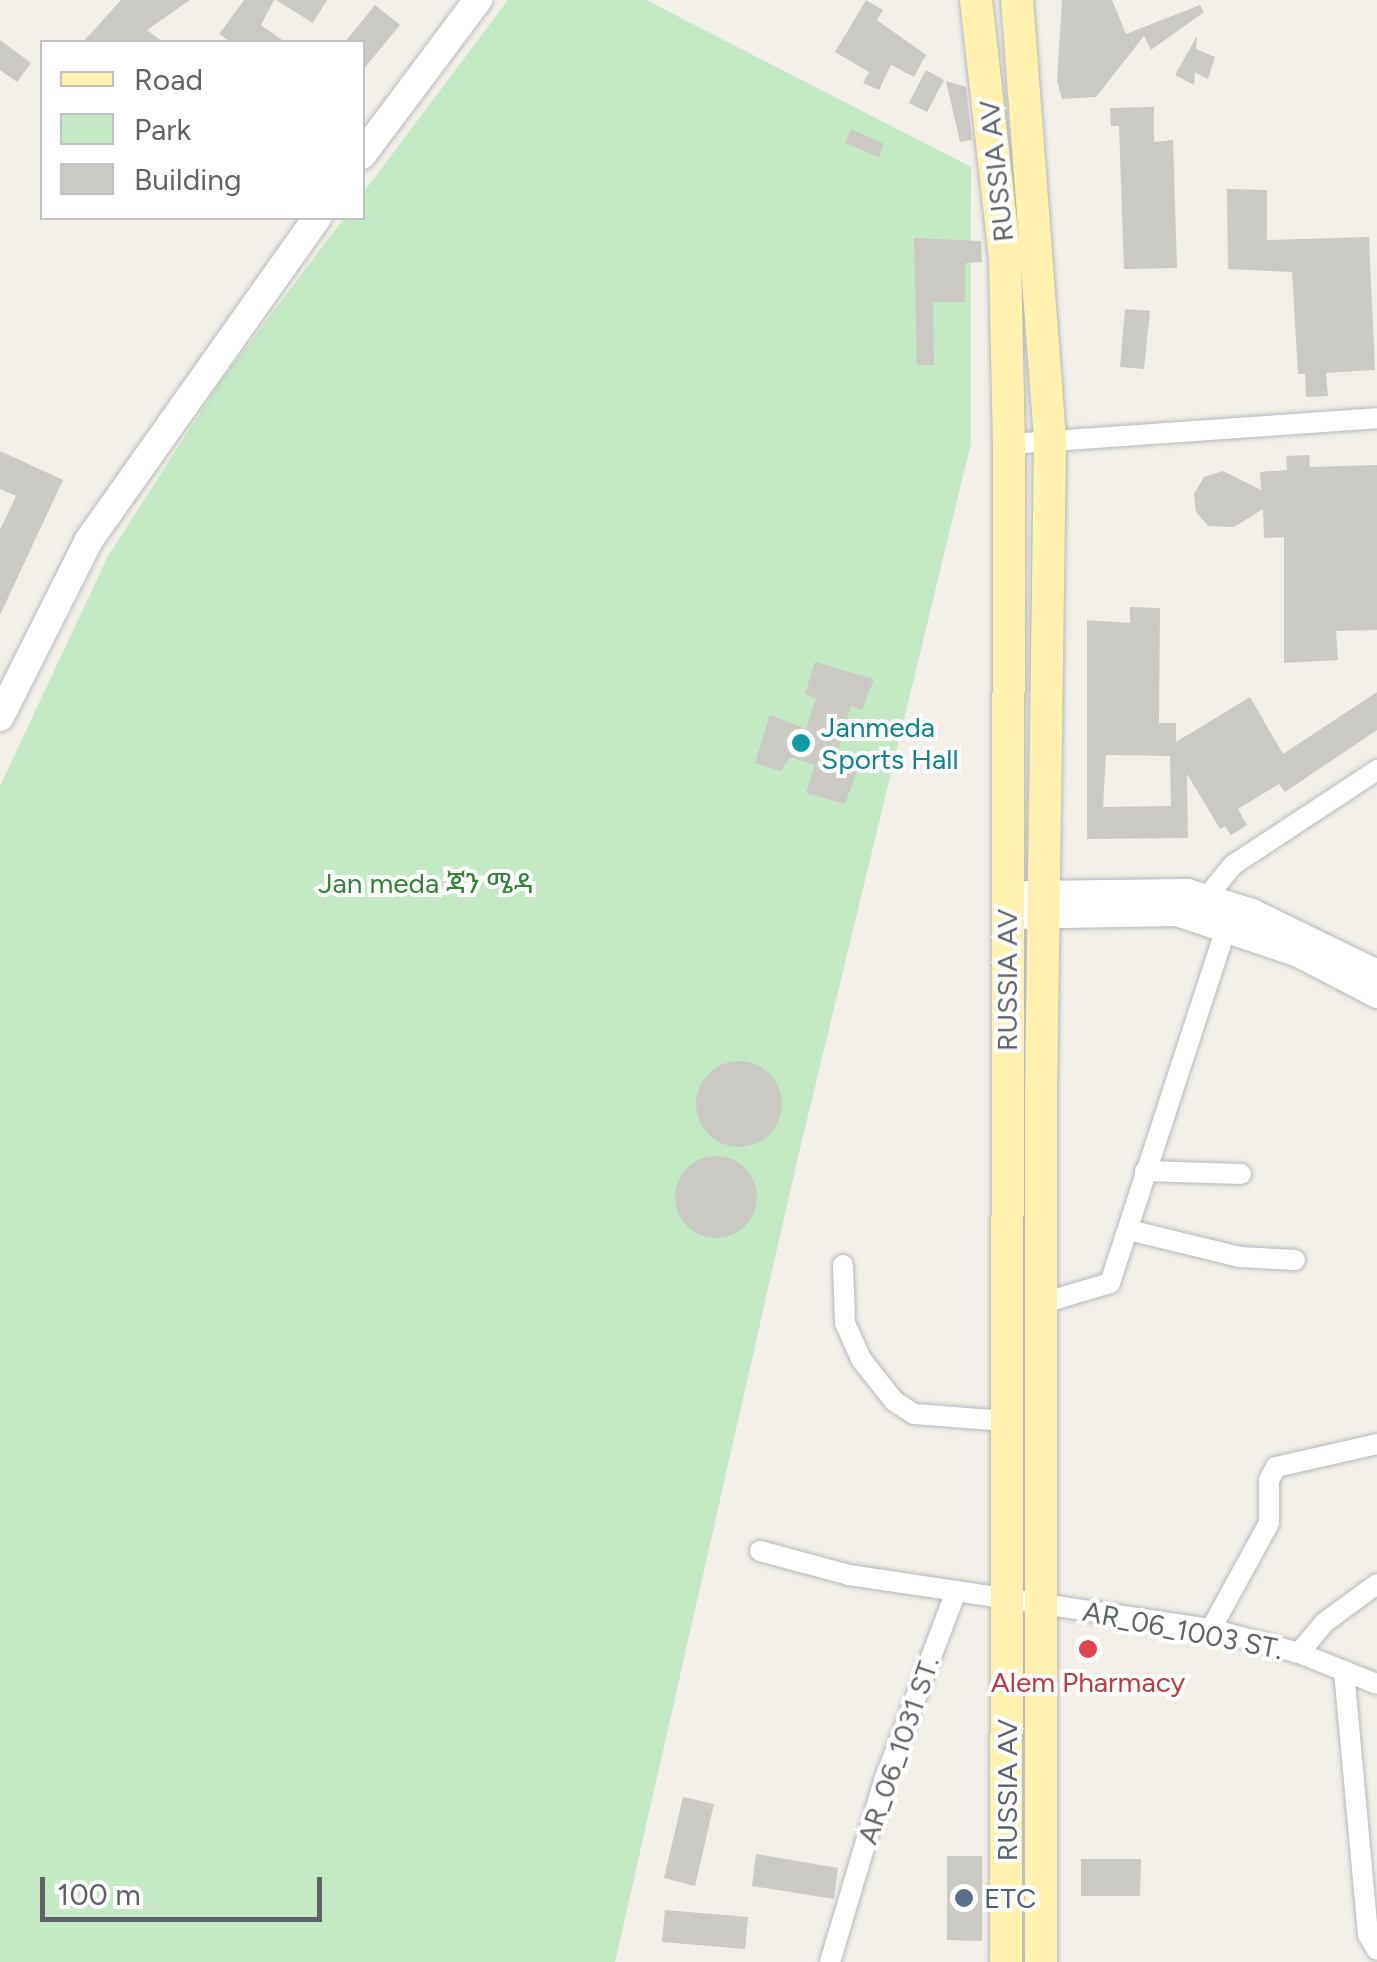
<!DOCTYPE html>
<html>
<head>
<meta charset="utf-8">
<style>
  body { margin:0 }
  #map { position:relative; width:1377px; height:1962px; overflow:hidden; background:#f1efe8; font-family:Figtree,"Noto Sans Ethiopic",sans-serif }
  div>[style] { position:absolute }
  .green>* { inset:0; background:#c5e8c5 }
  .building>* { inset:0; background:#cccac5 }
  .round { border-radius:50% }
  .roads { filter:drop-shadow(0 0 2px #b5b8bc) drop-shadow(0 0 2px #b5b8bc) }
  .minor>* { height:20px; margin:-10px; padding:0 10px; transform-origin:10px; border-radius:10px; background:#fff }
  .secondary>* { height:28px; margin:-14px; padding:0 14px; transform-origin:14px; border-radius:14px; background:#fff }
  .primary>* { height:32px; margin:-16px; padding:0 16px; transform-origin:16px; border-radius:16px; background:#fff2af }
  .dots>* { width:28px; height:28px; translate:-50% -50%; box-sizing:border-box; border:5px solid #fff; border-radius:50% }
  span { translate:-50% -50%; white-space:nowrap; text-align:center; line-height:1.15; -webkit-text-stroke:8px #fff; paint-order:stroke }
  .street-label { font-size:28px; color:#5f6368 }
  .culture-label { font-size:28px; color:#0d838f }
  .left { translate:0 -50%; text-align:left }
  .park-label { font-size:28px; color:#348238 }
  .health-label { font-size:28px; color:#be3a42 }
  .service-label { font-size:28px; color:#4e5e75 }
  .legend { position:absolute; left:40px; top:40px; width:325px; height:180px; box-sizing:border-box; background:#fff; border:2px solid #bfc1c3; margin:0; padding:12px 18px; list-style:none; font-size:30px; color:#5f6368 }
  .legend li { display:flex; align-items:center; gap:20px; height:50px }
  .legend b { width:50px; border:2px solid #bfc1c3 }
  .scale { position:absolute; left:40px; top:1877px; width:282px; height:45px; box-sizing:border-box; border:5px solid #5f6368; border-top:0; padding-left:12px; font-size:30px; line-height:35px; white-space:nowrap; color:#5f6368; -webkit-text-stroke:8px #fff; paint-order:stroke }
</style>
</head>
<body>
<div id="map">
  <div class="green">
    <i style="clip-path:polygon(508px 0,646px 0,971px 167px,971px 443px,797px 1161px,615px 1962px,0 1962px,0 786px,108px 556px,220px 382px,344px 218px,362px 218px,363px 193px)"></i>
  </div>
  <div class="building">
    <i style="clip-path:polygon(121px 0,190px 0,147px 30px,163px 42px,83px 42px)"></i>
    <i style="clip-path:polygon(244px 0,274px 0,261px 25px,285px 42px,231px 42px,219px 34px)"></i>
    <i style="clip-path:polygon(276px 0,327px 0,313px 23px)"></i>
    <i style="clip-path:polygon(866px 0,883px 10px,877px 20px,926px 55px,914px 77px,891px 65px,879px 90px,863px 83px,869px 72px,835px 52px)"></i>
    <i style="clip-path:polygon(1062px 0,1112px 0,1126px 34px,1200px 5px,1204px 12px,1151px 50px,1144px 36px,1096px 97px,1062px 99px,1057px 81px)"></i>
    <i style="clip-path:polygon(375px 5px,400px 25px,362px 71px,362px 42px,345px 42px)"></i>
    <i style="clip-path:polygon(1197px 36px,1196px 49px,1215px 57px,1208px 79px,1195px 72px,1194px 85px,1175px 75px)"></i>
    <i style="clip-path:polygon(0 40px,31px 63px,17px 82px,0 70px)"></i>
    <i style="clip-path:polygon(926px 70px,944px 80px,927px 112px,909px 103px)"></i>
    <i style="clip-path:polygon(946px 81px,966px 87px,972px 140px,960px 142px)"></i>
    <i style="clip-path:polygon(1154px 107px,1154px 142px,1173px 140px,1177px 268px,1124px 269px,1119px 126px,1111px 126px,1110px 108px)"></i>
    <i style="clip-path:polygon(851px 129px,884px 144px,879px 157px,845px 143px)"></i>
    <i style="clip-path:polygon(1227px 189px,1267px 190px,1267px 240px,1369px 237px,1375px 370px,1326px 373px,1328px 396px,1306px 397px,1305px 374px,1298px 374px,1292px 272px,1228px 269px)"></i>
    <i style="clip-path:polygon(914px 238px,981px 241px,982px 262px,965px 263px,965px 302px,933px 302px,934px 365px,917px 365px)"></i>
    <i style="clip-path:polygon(1125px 309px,1150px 311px,1144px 369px,1120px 367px)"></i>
    <i style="clip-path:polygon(0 451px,63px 480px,0 615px,0 530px,16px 496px,0 489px)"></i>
    <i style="clip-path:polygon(1309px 455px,1310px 467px,1377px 465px,1377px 630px,1336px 631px,1338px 660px,1284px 663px,1284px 537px,1264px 538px,1263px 509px,1234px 527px,1208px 526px,1196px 512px,1194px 494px,1204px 477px,1223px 471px,1261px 490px,1260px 472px,1287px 470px,1286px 456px)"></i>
    <i style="clip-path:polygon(evenodd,1130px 607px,1160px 608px,1159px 723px,1176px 723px,1176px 742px,1250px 697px,1283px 754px,1377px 692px,1377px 730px,1285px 792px,1279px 784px,1238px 809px,1247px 825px,1231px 835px,1225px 826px,1220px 829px,1187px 774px,1188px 838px,1087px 839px,1087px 620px,1130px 623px,1130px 607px,1106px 755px,1170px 756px,1171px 806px,1103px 807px,1106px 755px)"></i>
    <i style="clip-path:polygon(815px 662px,874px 679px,862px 710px,851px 706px,834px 764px,857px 771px,845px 804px,806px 793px,815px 765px,790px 757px,781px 771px,755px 763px,770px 715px,806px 729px,816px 699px,805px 694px)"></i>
    <i class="round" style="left:696px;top:1061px;width:86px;height:86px"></i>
    <i class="round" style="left:675px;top:1156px;width:82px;height:82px"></i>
    <i style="clip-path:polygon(683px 1797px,714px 1804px,695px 1886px,664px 1878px)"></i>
    <i style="clip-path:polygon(756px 1854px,838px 1868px,834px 1899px,752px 1886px)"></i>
    <i style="clip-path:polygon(947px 1856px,982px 1856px,982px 1941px,947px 1940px)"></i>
    <i style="clip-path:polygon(1081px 1859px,1141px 1859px,1140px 1896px,1081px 1896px)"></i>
    <i style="clip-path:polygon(665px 1910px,748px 1917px,745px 1949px,662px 1942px)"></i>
  </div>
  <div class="roads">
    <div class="minor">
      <i style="left:1009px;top:444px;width:369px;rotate:-4deg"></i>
      <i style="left:1198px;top:908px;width:55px;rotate:-50.9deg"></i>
      <i style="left:1233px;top:865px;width:173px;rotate:-33.4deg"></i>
      <i style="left:1145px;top:1171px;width:96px;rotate:1.8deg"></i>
      <i style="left:1129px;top:1230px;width:114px;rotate:13.7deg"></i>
      <i style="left:1240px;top:1257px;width:55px;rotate:3.1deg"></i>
      <i style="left:843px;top:1265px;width:58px;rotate:88deg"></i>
      <i style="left:845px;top:1323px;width:39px;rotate:66deg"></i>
      <i style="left:861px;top:1359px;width:53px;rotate:51.8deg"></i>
      <i style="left:894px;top:1401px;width:24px;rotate:33deg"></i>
      <i style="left:914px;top:1414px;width:92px;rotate:4.4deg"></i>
      <i style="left:1043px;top:1303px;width:70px;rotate:-16.6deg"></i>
      <i style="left:1110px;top:1283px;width:376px;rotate:-71.9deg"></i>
      <i style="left:760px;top:1551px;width:92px;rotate:15.1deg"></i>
      <i style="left:849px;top:1575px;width:108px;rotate:8.5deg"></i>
      <i style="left:1211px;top:1629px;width:121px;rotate:-61.3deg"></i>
      <i style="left:1269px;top:1523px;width:43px;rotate:-90deg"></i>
      <i style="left:1269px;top:1480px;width:15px;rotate:-62deg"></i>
      <i style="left:1276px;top:1467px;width:104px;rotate:-12.8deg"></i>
      <i style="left:1299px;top:1653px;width:40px;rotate:-50deg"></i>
      <i style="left:1325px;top:1622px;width:64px;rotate:-36.2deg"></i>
      <i style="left:1344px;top:1671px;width:265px;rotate:84.8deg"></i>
      <i style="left:1368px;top:1935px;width:17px;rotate:59deg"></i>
      <i style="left:830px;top:1962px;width:189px;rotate:-73.4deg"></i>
      <i style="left:884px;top:1781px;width:203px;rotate:-69.2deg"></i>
      <i style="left:956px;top:1591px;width:258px;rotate:8.5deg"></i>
      <i style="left:1211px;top:1629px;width:91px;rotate:15.3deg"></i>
      <i style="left:1299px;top:1653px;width:84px;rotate:21.7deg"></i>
    </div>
    <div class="secondary">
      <i style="left:362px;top:155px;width:194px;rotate:-53.2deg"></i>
      <i style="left:0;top:717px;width:198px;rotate:-63.3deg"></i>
      <i style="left:89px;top:540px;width:395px;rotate:-54.7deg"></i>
      <i style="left:1026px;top:895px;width:161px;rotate:-0.7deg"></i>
      <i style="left:1187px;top:893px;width:68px;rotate:17.1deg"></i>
      <i style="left:1252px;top:913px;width:139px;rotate:26deg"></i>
      <i style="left:1007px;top:915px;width:170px;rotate:-1deg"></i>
      <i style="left:1177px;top:912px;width:129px;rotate:18.6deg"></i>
      <i style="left:1299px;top:953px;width:88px;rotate:27.7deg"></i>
    </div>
    <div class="primary">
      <i style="left:976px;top:0;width:259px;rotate:83.6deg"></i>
      <i style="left:1005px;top:257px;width:187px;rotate:88.8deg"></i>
      <i style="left:1009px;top:444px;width:1518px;rotate:90.11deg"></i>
      <i style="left:1017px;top:0;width:442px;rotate:85.7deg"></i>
      <i style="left:1050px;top:441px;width:655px;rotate:90.79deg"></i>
      <i style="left:1041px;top:1096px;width:866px;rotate:90deg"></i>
    </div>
  </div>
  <div class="dots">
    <i style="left:801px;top:743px;background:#0f9aa8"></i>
    <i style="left:1088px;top:1649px;background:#e0444e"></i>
    <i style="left:964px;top:1898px;background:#5c6f8a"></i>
  </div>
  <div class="street-label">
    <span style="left:996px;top:171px;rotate:-96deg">RUSSIA AV</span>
    <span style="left:1007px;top:980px;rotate:-90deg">RUSSIA AV</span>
    <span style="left:1183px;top:1630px;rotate:11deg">AR_06_1003 ST.</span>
    <span style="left:898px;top:1750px;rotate:-71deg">AR_06_1031 ST.</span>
    <span style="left:1007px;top:1790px;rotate:-90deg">RUSSIA AV</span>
  </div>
  <div class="culture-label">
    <span class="left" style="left:821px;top:743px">Janmeda<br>Sports Hall</span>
  </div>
  <div class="park-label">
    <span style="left:426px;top:883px">Jan meda ጃን ሜዳ</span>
  </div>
  <div class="health-label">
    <span style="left:1088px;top:1682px">Alem Pharmacy</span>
  </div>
  <div class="service-label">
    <span class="left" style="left:984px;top:1898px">ETC</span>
  </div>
  <ul class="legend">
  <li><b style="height:12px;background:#fff2af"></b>Road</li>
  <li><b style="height:28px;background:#c5e8c5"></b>Park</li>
  <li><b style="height:28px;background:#cccac5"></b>Building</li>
  </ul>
  <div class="scale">100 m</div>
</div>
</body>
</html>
